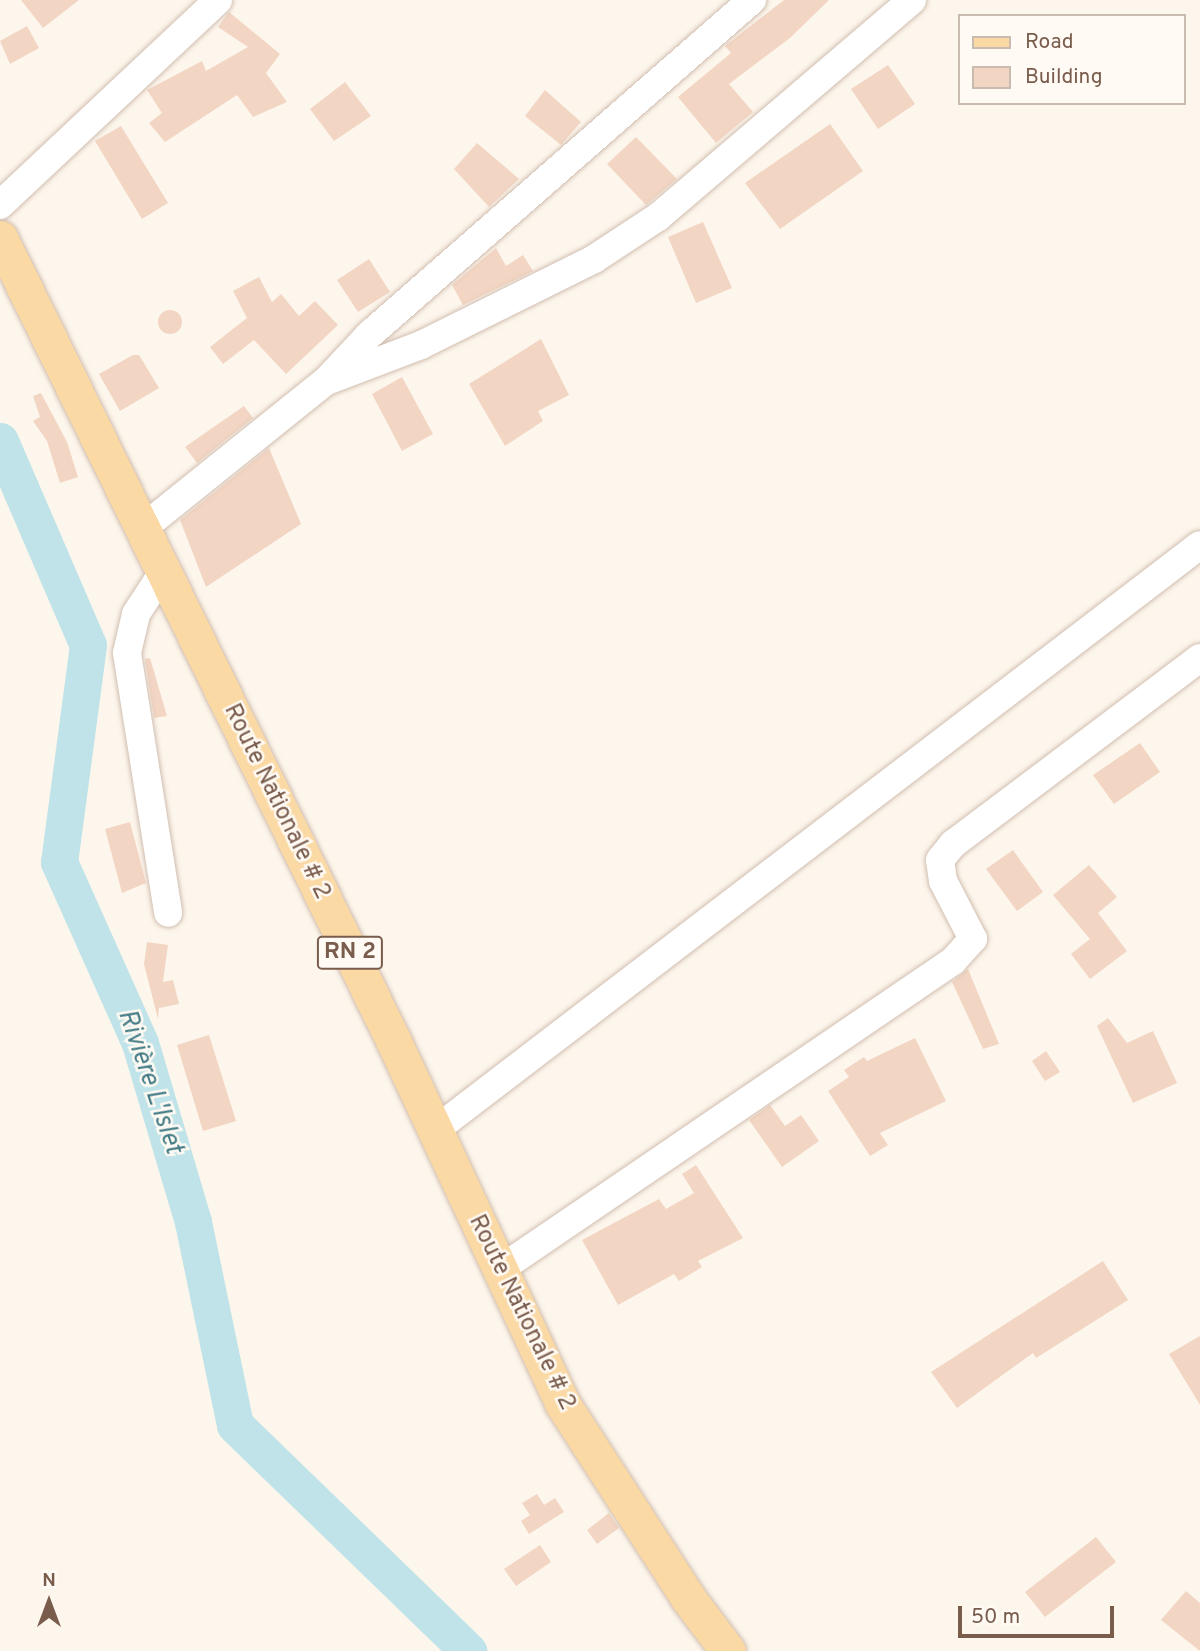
<!DOCTYPE html>
<html>
<head>
<meta charset="utf-8">
<style>
  body { margin:0 }
  #map { position:relative; width:1200px; height:1651px; overflow:hidden; background:#fdf6ec; font-family:Overpass,sans-serif }
  div>[style] { position:absolute }
  .river>* { height:37px; margin:-18.5px; padding:0 18.5px; transform-origin:18.5px; border-radius:18.5px; background:#bfe3e8 }
  .building>* { inset:0; background:#f3d5c3 }
  .round { border-radius:50% }
  .roads { filter:drop-shadow(0 0 2px #d1beb0) drop-shadow(0 0 2px #d1beb0) }
  .minor>* { height:28px; margin:-14px; padding:0 14px; transform-origin:14px; border-radius:14px; background:#fff }
  .major>* { height:35px; margin:-17.5px; padding:0 17.5px; transform-origin:17.5px; border-radius:17.5px; background:#fbd9a5 }
  span { translate:-50% -50%; white-space:nowrap; text-align:center; line-height:1.15; -webkit-text-stroke:5px #fffaf3; paint-order:stroke }
  .shield-label span { padding:2px 5px; background:#fffaf3; border:2px solid; border-radius:5px; -webkit-text-stroke-width:0 }
  .shield-label { font-size:23px; color:#7a5c4d; font-weight:700 }
  .street-label { font-size:24px; color:#7a5c4d }
  .water-label { font-size:26px; color:#437c86; font-style:italic }
  .legend { position:absolute; left:958px; top:14px; width:228px; height:91px; box-sizing:border-box; background:#fffaf3; border:2px solid #cabbb1; margin:0; padding:9px 12px; list-style:none; font-size:21px; color:#7a5c4d }
  .legend li { display:flex; align-items:center; gap:14px; height:35px }
  .legend b { width:35px; border:2px solid #cabbb1 }
  .north { position:absolute; left:14px; top:1567px; width:70px; height:70px; -webkit-text-stroke:5px #fffaf3; paint-order:stroke; rotate:0deg; font-size:19px; font-weight:700; line-height:28px; text-align:center; color:#7a5c4d }
  .north::after { content:''; display:block; margin:auto; width:24px; height:32px; background:#7a5c4d; clip-path:polygon(50% 0,100% 100%,50% 72%,0 100%) }
  .scale { position:absolute; left:958px; top:1606px; width:156px; height:32px; box-sizing:border-box; border:4px solid #7a5c4d; border-top:0; padding-left:9px; font-size:21px; line-height:24px; white-space:nowrap; color:#7a5c4d; -webkit-text-stroke:5px #fffaf3; paint-order:stroke }
</style>
</head>
<body>
<div id="map">
  <div class="river">
    <i style="left:0;top:441px;width:222px;rotate:66.7deg"></i>
    <i style="left:88px;top:645px;width:219px;rotate:97.6deg"></i>
    <i style="left:59px;top:862px;width:198px;rotate:65.9deg"></i>
    <i style="left:140px;top:1043px;width:187px;rotate:73.5deg"></i>
    <i style="left:193px;top:1222px;width:207px;rotate:78.3deg"></i>
    <i style="left:235px;top:1425px;width:325px;rotate:44.1deg"></i>
  </div>
  <div class="building">
    <i style="clip-path:polygon(21px 0,79px 0,43px 28px)"></i>
    <i style="clip-path:polygon(784px 0,829px 0,790px 38px,729px 84px,753px 112px,716px 143px,678px 97px,731px 53px,725px 46px)"></i>
    <i style="clip-path:polygon(229px 12px,280px 54px,266px 73px,287px 102px,253px 117px,237px 95px,165px 142px,149px 123px,162px 113px,147px 90px,202px 61px,206px 71px,248px 47px,218px 27px)"></i>
    <i style="clip-path:polygon(27px 26px,39px 48px,10px 64px,0 41px)"></i>
    <i style="clip-path:polygon(888px 65px,915px 104px,878px 129px,851px 89px)"></i>
    <i style="clip-path:polygon(345px 82px,371px 116px,334px 141px,310px 109px)"></i>
    <i style="clip-path:polygon(545px 90px,581px 122px,561px 145px,525px 116px)"></i>
    <i style="clip-path:polygon(830px 124px,863px 171px,780px 229px,745px 183px)"></i>
    <i style="clip-path:polygon(121px 126px,168px 203px,142px 219px,95px 141px)"></i>
    <i style="clip-path:polygon(636px 137px,677px 179px,646px 205px,607px 164px)"></i>
    <i style="clip-path:polygon(477px 143px,519px 179px,489px 207px,454px 169px)"></i>
    <i style="clip-path:polygon(703px 222px,732px 288px,696px 303px,668px 237px)"></i>
    <i style="clip-path:polygon(496px 248px,506px 266px,523px 255px,533px 271px,463px 305px,452px 285px)"></i>
    <i style="clip-path:polygon(369px 259px,390px 292px,358px 312px,337px 280px)"></i>
    <i style="clip-path:polygon(259px 277px,272px 302px,281px 294px,299px 316px,315px 301px,338px 325px,286px 374px,254px 340px,223px 364px,210px 347px,247px 318px,233px 291px)"></i>
    <i class="round" style="left:158px;top:310px;width:24px;height:24px"></i>
    <i style="clip-path:polygon(541px 339px,569px 395px,538px 411px,543px 421px,505px 446px,469px 384px)"></i>
    <i style="clip-path:polygon(133px 355px,139px 355px,159px 388px,120px 411px,99px 374px)"></i>
    <i style="clip-path:polygon(402px 377px,433px 434px,402px 451px,372px 394px)"></i>
    <i style="clip-path:polygon(41px 393px,67px 442px,78px 477px,60px 483px,47px 441px,33px 421px,40px 417px,33px 396px)"></i>
    <i style="clip-path:polygon(244px 406px,253px 418px,197px 463px,185px 447px)"></i>
    <i style="clip-path:polygon(269px 448px,301px 524px,206px 587px,180px 520px)"></i>
    <i style="clip-path:polygon(150px 658px,167px 716px,154px 718px,145px 659px)"></i>
    <i style="clip-path:polygon(1140px 743px,1160px 772px,1114px 804px,1093px 775px)"></i>
    <i style="clip-path:polygon(130px 822px,146px 883px,122px 893px,105px 829px)"></i>
    <i style="clip-path:polygon(1013px 850px,1043px 892px,1017px 911px,986px 869px)"></i>
    <i style="clip-path:polygon(1089px 865px,1117px 897px,1098px 913px,1127px 951px,1090px 979px,1071px 954px,1090px 939px,1053px 895px)"></i>
    <i style="clip-path:polygon(147px 942px,168px 945px,163px 982px,173px 980px,179px 1004px,159px 1008px,158px 1019px,144px 964px)"></i>
    <i style="clip-path:polygon(968px 969px,999px 1044px,983px 1049px,952px 982px)"></i>
    <i style="clip-path:polygon(1108px 1018px,1127px 1043px,1153px 1031px,1177px 1083px,1133px 1103px,1097px 1026px)"></i>
    <i style="clip-path:polygon(209px 1035px,236px 1121px,203px 1131px,177px 1045px)"></i>
    <i style="clip-path:polygon(915px 1038px,946px 1101px,880px 1133px,888px 1145px,870px 1156px,828px 1091px,849px 1077px,844px 1070px,864px 1057px,867px 1061px)"></i>
    <i style="clip-path:polygon(1046px 1051px,1060px 1072px,1045px 1081px,1032px 1061px)"></i>
    <i style="clip-path:polygon(770px 1105px,785px 1126px,801px 1115px,819px 1141px,782px 1167px,749px 1120px)"></i>
    <i style="clip-path:polygon(696px 1165px,743px 1238px,698px 1261px,702px 1267px,679px 1281px,674px 1274px,618px 1305px,582px 1240px,659px 1199px,666px 1209px,694px 1193px,682px 1174px)"></i>
    <i style="clip-path:polygon(1103px 1261px,1128px 1300px,1036px 1358px,1033px 1353px,957px 1408px,931px 1372px)"></i>
    <i style="clip-path:polygon(1200px 1336px,1200px 1405px,1169px 1354px)"></i>
    <i style="clip-path:polygon(537px 1494px,544px 1505px,555px 1498px,564px 1512px,529px 1534px,521px 1521px,530px 1515px,522px 1503px)"></i>
    <i style="clip-path:polygon(609px 1513px,619px 1528px,597px 1544px,587px 1530px)"></i>
    <i style="clip-path:polygon(1096px 1537px,1116px 1562px,1045px 1617px,1025px 1592px)"></i>
    <i style="clip-path:polygon(540px 1545px,551px 1562px,516px 1586px,504px 1569px)"></i>
    <i style="clip-path:polygon(1186px 1591px,1200px 1603px,1200px 1651px,1161px 1620px)"></i>
  </div>
  <div class="roads">
    <div class="minor">
      <i style="left:0;top:205px;width:299px;rotate:-43.2deg"></i>
      <i style="left:332px;top:379px;width:95px;rotate:-20.9deg"></i>
      <i style="left:421px;top:345px;width:193px;rotate:-26.4deg"></i>
      <i style="left:594px;top:259px;width:77px;rotate:-33.3deg"></i>
      <i style="left:658px;top:217px;width:334px;rotate:-40.5deg"></i>
      <i style="left:143px;top:528px;width:235px;rotate:-38.8deg"></i>
      <i style="left:326px;top:381px;width:63px;rotate:-46.9deg"></i>
      <i style="left:369px;top:335px;width:509px;rotate:-41.18deg"></i>
      <i style="left:164px;top:571px;width:51px;rotate:123.1deg"></i>
      <i style="left:136px;top:614px;width:40px;rotate:103deg"></i>
      <i style="left:127px;top:653px;width:263px;rotate:81deg"></i>
      <i style="left:434px;top:1131px;width:964px;rotate:-37.42deg"></i>
      <i style="left:499px;top:1270px;width:549px;rotate:-34.24deg"></i>
      <i style="left:953px;top:961px;width:30px;rotate:-48deg"></i>
      <i style="left:973px;top:939px;width:65px;rotate:-117.3deg"></i>
      <i style="left:943px;top:881px;width:21px;rotate:-98deg"></i>
      <i style="left:940px;top:860px;width:21px;rotate:-51deg"></i>
      <i style="left:953px;top:844px;width:309px;rotate:-37deg"></i>
    </div>
    <div class="major">
      <i style="left:0;top:238px;width:895px;rotate:63.89deg"></i>
      <i style="left:394px;top:1042px;width:398px;rotate:65deg"></i>
      <i style="left:562px;top:1403px;width:232px;rotate:57.1deg"></i>
      <i style="left:688px;top:1598px;width:66px;rotate:53deg"></i>
    </div>
  </div>
  <div class="shield-label">
    <span style="left:350px;top:953px">RN 2</span>
  </div>
  <div class="street-label">
    <span style="left:276px;top:802px;rotate:64deg">Route Nationale # 2</span>
    <span style="left:521px;top:1313px;rotate:64deg">Route Nationale # 2</span>
  </div>
  <div class="water-label">
    <span style="left:149px;top:1082px;rotate:71deg">Rivière L'Islet</span>
  </div>
  <ul class="legend">
  <li><b style="height:9px;background:#fbd9a5"></b>Road</li>
  <li><b style="height:19px;background:#f3d5c3"></b>Building</li>
  </ul>
  <div class="north">N</div>
  <div class="scale">50 m</div>
</div>
</body>
</html>
